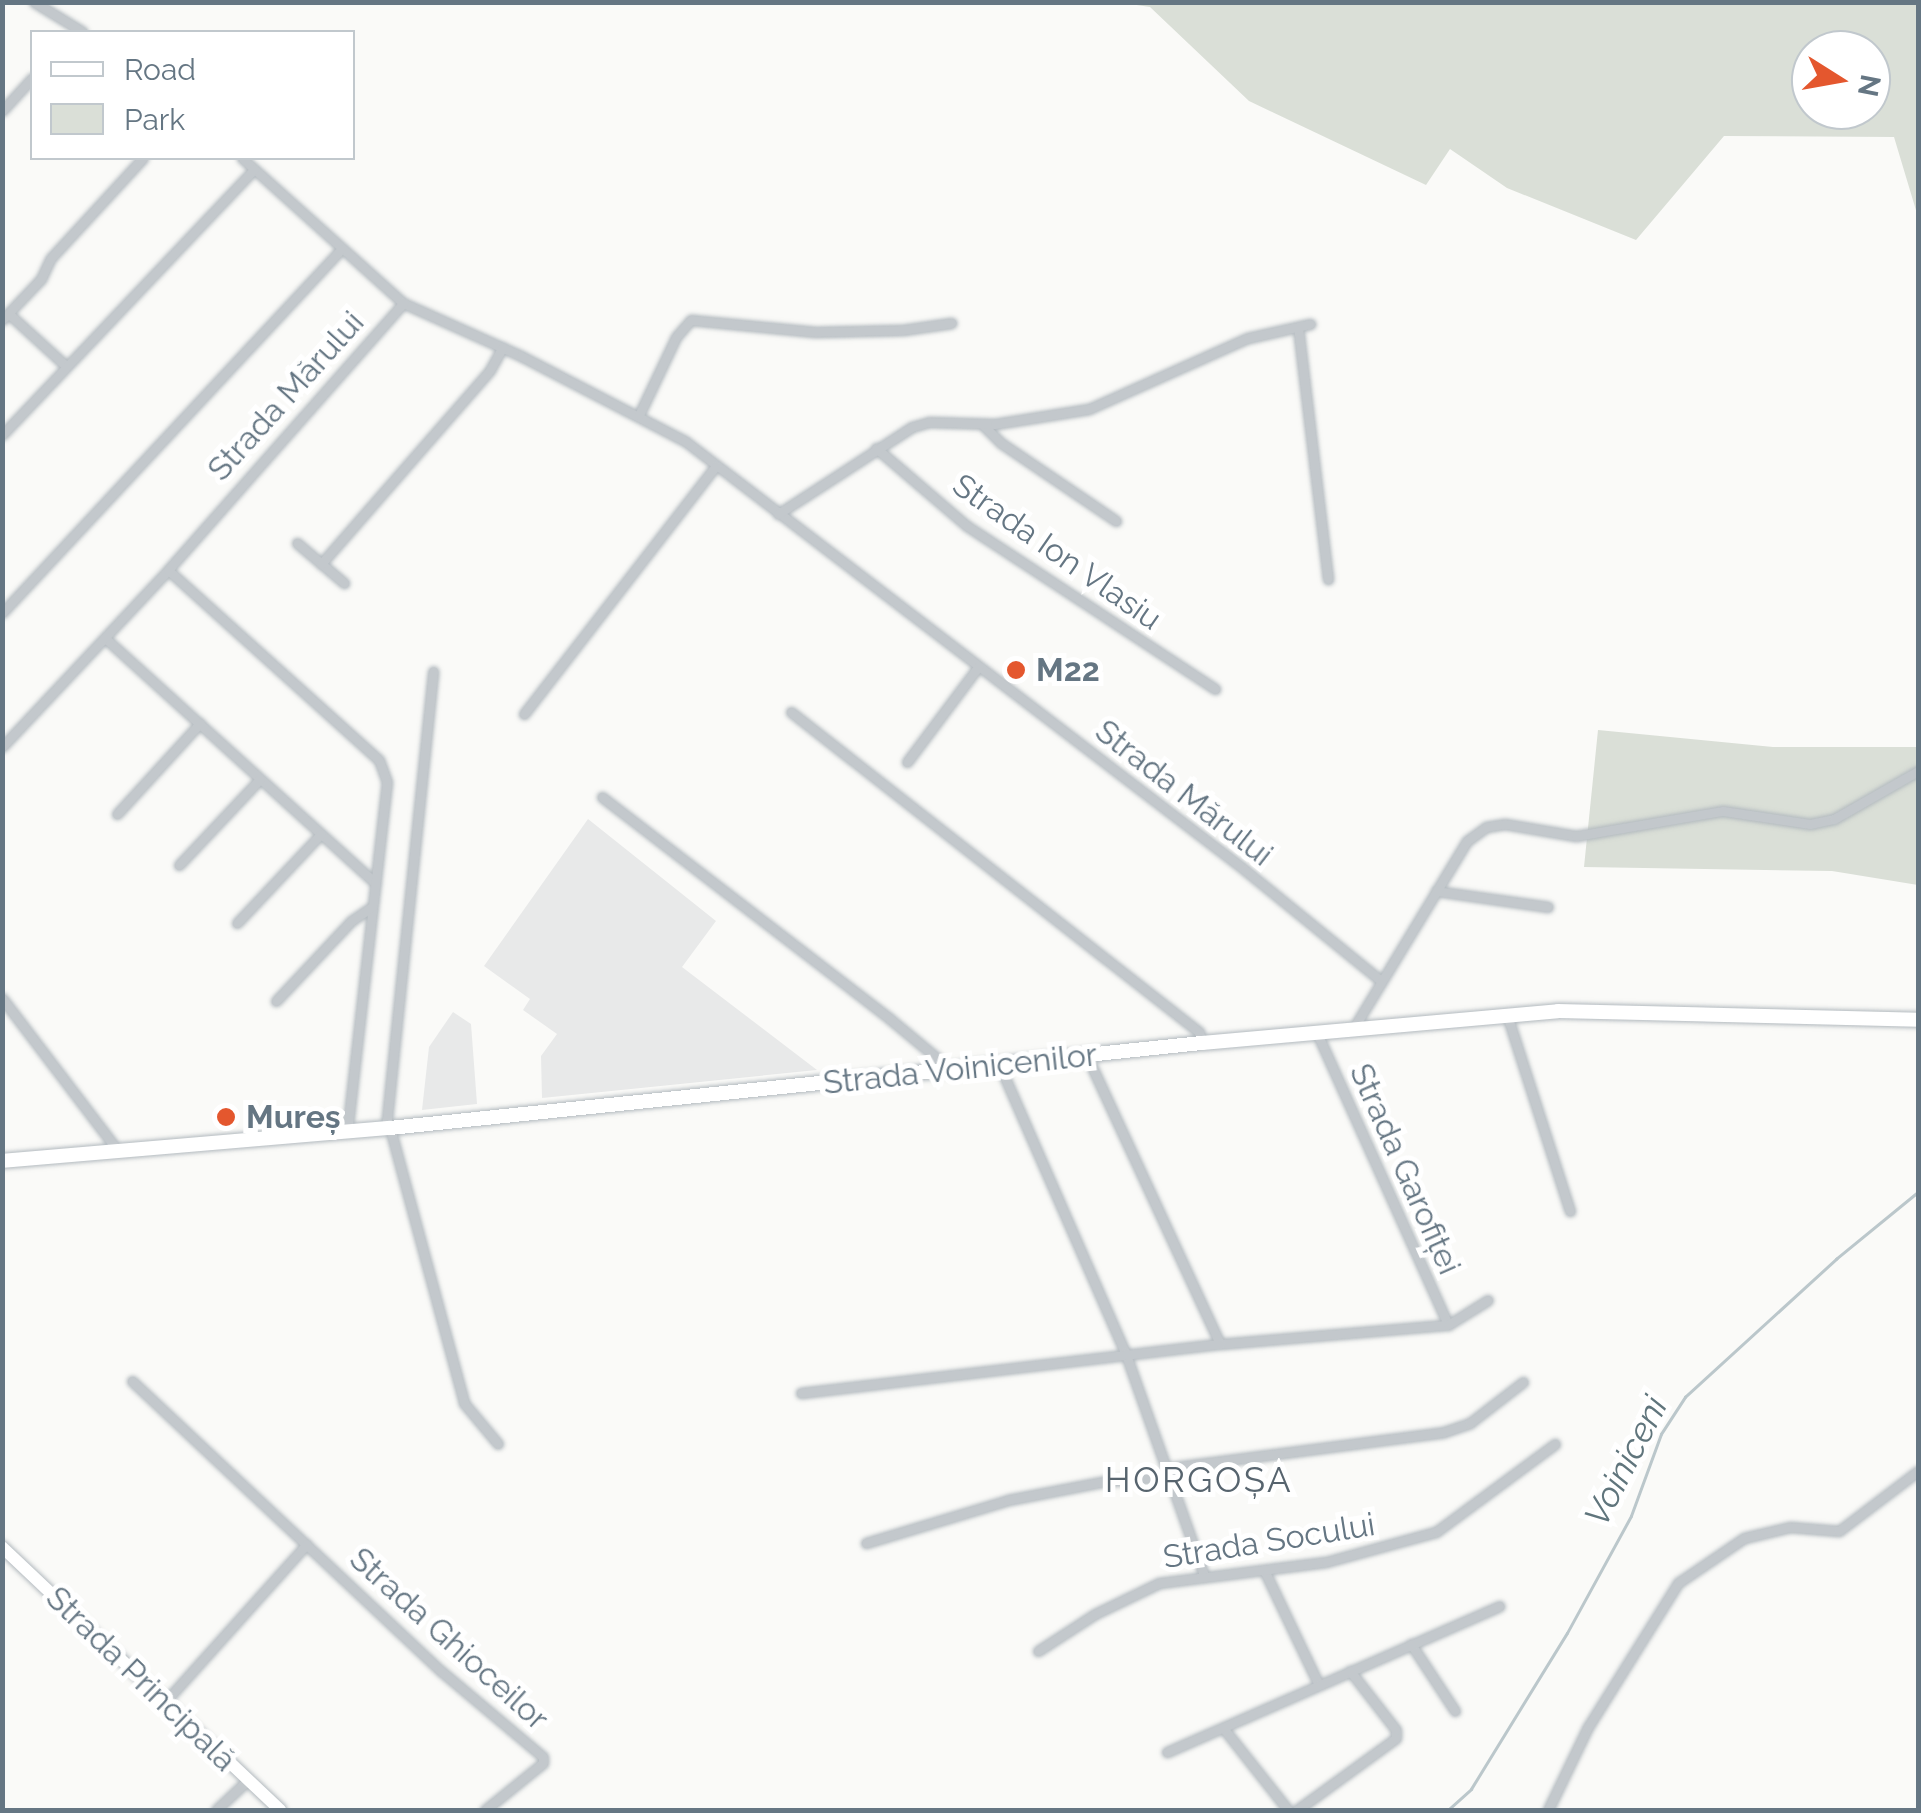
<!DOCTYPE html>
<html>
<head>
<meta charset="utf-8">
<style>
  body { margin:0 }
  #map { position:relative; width:1921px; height:1813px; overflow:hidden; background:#fafaf8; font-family:Raleway,sans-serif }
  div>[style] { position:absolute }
  .built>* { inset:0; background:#e8e9e9 }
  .green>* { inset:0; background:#dadfd7 }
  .stream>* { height:2.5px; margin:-1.25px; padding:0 1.25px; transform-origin:1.25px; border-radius:1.25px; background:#bbc7cb }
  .roads { filter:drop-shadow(0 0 2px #b3babf) drop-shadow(0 0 2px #b3babf) }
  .street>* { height:9px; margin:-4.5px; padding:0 4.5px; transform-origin:4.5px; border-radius:4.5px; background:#c3c8cc }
  .secondary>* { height:12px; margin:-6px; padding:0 6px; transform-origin:6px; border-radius:6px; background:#fff }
  .primary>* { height:14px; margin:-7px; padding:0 7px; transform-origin:7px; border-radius:7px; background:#fff }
  .dots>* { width:28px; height:28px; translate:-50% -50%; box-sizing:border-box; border:5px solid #fff; border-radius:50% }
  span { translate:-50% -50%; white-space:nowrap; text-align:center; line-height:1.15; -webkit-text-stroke:10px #fff; paint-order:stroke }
  .street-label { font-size:32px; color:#657683 }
  .poi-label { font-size:32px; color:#657683; font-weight:700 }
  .left { translate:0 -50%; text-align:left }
  .water-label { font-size:35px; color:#60757c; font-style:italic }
  .neighbourhood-label { font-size:35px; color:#57646e; letter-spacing:2.5px }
  .frame { position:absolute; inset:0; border:5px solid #657683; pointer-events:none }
  .legend { position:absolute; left:30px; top:30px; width:325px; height:130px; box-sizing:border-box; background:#fff; border:2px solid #c1c8cd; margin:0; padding:12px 18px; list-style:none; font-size:30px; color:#657683 }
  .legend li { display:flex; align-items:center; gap:20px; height:50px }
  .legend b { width:50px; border:2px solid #c1c8cd }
  .north { position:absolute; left:1791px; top:30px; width:100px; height:100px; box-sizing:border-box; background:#fff; border:2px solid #c1c8cd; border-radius:50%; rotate:101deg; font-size:28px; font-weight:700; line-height:40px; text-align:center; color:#657683 }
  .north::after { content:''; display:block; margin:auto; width:35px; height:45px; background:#e4572e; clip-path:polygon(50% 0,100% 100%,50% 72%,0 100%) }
</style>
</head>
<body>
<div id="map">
  <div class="built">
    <i style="clip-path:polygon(588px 819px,716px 921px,682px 967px,817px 1070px,542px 1098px,541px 1056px,557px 1034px,523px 1010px,530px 999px,484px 966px)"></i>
    <i style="clip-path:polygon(453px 1012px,471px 1024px,477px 1104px,422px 1110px,429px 1047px)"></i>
  </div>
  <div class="green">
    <i style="clip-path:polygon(evenodd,1123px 3px,1918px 3px,1918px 217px,1894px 137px,1724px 136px,1636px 240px,1507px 188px,1450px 149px,1426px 185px,1249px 101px,1150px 7px,1123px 3px,1811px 50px,1871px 50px,1871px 110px,1811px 110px,1811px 50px)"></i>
    <i style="clip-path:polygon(1598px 730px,1773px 747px,1918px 747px,1918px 885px,1832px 871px,1584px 867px)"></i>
  </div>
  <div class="stream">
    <i style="left:1448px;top:1810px;width:31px;rotate:-42deg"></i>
    <i style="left:1471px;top:1789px;width:183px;rotate:-58.4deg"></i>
    <i style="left:1567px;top:1633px;width:133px;rotate:-61.3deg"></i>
    <i style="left:1631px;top:1516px;width:87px;rotate:-69.9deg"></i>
    <i style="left:1661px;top:1434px;width:44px;rotate:-57deg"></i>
    <i style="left:1685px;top:1397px;width:205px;rotate:-42.4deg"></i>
    <i style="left:1836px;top:1259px;width:106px;rotate:-39.3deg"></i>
  </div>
  <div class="roads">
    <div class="street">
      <i style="left:34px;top:2px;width:57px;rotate:31.5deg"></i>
      <i style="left:2px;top:111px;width:45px;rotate:-47.7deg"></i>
      <i style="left:242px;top:158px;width:217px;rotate:42deg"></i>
      <i style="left:403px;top:303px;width:129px;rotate:24.2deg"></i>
      <i style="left:521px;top:356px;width:185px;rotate:27.4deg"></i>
      <i style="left:685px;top:441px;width:705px;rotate:37.45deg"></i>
      <i style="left:1245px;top:870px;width:176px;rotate:39.2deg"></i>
      <i style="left:9px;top:314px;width:77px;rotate:42.4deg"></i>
      <i style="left:2px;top:320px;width:57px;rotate:-46.4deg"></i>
      <i style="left:41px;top:279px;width:23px;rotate:-65deg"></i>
      <i style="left:51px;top:258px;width:136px;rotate:-47.4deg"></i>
      <i style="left:1298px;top:327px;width:254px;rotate:83.2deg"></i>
      <i style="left:639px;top:415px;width:86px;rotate:-64.6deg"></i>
      <i style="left:676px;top:337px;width:23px;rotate:-49deg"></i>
      <i style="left:691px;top:320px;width:125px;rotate:5.5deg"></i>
      <i style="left:815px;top:332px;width:88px;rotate:-1.3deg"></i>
      <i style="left:903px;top:330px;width:49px;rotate:-8.3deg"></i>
      <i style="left:982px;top:424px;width:27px;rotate:45deg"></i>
      <i style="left:1001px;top:443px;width:139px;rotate:34.1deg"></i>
      <i style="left:2px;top:435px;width:366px;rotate:-46.5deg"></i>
      <i style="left:876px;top:448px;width:120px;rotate:40.6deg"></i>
      <i style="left:967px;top:526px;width:297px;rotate:33.3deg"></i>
      <i style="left:778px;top:514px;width:160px;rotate:-33deg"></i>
      <i style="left:912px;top:427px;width:18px;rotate:-16deg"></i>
      <i style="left:929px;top:422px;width:66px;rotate:1.7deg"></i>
      <i style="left:995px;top:424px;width:95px;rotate:-9.1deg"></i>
      <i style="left:1089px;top:409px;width:174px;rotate:-24.1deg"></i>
      <i style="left:1248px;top:338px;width:64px;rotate:-12.7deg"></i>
      <i style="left:297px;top:543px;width:62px;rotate:40.4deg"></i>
      <i style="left:321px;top:564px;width:257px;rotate:-48.9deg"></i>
      <i style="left:490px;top:370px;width:26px;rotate:-61deg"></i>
      <i style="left:168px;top:570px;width:356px;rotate:-48.6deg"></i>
      <i style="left:2px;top:613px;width:497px;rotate:-47deg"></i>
      <i style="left:105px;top:638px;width:365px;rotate:42.2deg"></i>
      <i style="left:791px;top:712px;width:519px;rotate:38.11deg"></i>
      <i style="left:1199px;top:1032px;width:11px;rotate:75deg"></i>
      <i style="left:524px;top:714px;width:314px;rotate:-52.3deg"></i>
      <i style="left:2px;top:747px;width:243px;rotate:-46.8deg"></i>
      <i style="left:168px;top:570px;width:284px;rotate:42deg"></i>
      <i style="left:379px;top:760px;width:23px;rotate:70deg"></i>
      <i style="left:387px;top:782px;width:352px;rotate:96.5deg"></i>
      <i style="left:907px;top:762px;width:119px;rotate:-53.2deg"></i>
      <i style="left:602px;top:797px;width:364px;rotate:37.6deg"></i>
      <i style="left:890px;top:1019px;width:61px;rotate:39.7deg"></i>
      <i style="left:937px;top:1058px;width:12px;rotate:81deg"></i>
      <i style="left:117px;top:814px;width:123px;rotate:-47.6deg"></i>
      <i style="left:179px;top:865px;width:118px;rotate:-46.7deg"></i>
      <i style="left:1436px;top:891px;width:113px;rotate:8.1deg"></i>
      <i style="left:237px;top:923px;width:122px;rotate:-46.7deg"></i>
      <i style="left:2px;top:998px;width:192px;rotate:52.8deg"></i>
      <i style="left:276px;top:1001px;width:110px;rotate:-46.8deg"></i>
      <i style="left:351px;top:921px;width:25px;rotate:-34deg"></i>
      <i style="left:1507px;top:1015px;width:206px;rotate:72.2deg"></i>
      <i style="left:1353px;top:1029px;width:220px;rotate:-58.8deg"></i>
      <i style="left:1467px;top:841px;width:24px;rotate:-36deg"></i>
      <i style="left:1486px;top:827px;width:19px;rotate:-9deg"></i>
      <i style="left:1505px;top:824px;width:72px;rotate:9.6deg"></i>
      <i style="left:1576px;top:836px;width:149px;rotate:-9.7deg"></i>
      <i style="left:1723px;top:811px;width:88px;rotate:8.5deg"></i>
      <i style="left:1810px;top:824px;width:25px;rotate:-12deg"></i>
      <i style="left:1834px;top:819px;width:97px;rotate:-29.7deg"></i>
      <i style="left:1317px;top:1033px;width:320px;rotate:65.8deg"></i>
      <i style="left:1087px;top:1056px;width:317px;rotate:65.2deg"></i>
      <i style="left:1220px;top:1344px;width:229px;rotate:-4.8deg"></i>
      <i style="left:1448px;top:1325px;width:47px;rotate:-32deg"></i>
      <i style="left:999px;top:1064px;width:314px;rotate:66.4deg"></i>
      <i style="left:1125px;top:1352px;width:237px;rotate:70.5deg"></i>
      <i style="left:386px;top:1128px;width:459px;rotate:-84.1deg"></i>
      <i style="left:390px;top:1128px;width:285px;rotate:74.9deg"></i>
      <i style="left:464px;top:1403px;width:53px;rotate:50.3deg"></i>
      <i style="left:132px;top:1381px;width:424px;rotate:43.2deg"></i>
      <i style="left:441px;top:1671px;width:133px;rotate:40.1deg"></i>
      <i style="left:543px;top:1757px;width:6px;rotate:90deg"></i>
      <i style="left:543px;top:1763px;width:75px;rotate:141deg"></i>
      <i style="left:801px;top:1393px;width:422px;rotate:-6.7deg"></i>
      <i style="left:1168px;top:1468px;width:278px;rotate:-7.4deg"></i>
      <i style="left:1444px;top:1432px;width:28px;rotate:-19deg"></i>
      <i style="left:1470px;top:1423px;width:67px;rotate:-37.7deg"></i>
      <i style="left:866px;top:1543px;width:148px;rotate:-16.8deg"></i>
      <i style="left:1008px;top:1500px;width:101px;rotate:-10.9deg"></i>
      <i style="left:1107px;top:1481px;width:63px;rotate:-4.5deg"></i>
      <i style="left:1265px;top:1572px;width:125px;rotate:64.5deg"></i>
      <i style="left:1411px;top:1644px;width:80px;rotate:56.7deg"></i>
      <i style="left:1038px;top:1651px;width:68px;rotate:-33deg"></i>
      <i style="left:1095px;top:1614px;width:71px;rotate:-25.8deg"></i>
      <i style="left:1159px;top:1583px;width:168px;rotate:-7.2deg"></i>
      <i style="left:1326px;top:1562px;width:114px;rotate:-15.3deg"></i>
      <i style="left:1436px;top:1532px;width:148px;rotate:-36.5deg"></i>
      <i style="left:165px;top:1702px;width:212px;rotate:-48.1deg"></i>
      <i style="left:1224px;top:1729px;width:103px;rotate:51.7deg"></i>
      <i style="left:1167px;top:1752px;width:363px;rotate:-23.7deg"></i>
      <i style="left:216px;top:1810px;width:44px;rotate:-43.2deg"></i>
      <i style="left:1297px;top:1810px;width:122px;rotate:-36deg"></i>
      <i style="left:1396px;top:1738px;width:8px;rotate:-90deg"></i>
      <i style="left:1396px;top:1730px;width:75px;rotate:-127.9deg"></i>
      <i style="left:1548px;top:1810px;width:92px;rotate:-64.3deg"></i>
      <i style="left:1588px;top:1727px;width:170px;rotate:-58deg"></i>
      <i style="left:1678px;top:1583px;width:80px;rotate:-34.3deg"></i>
      <i style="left:1744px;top:1538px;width:47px;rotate:-13.4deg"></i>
      <i style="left:1790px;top:1527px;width:49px;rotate:4.7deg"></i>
      <i style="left:1839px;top:1531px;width:99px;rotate:-37.2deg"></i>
    </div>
    <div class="secondary">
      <i style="left:2px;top:1547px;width:383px;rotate:43.4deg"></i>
    </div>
    <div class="primary">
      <i style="left:2px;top:1161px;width:389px;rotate:-4.9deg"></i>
      <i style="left:390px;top:1128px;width:816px;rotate:-5.98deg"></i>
      <i style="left:1202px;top:1043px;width:357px;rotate:-5.1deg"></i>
      <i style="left:1558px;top:1011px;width:360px;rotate:1.4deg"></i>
    </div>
  </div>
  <div class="dots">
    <i style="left:1016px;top:670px;background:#e4572e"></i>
    <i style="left:226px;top:1117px;background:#e4572e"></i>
  </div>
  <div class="street-label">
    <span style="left:286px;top:396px;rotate:-48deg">Strada Mărului</span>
    <span style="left:1057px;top:552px;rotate:35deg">Strada Ion Vlasiu</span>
    <span style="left:1184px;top:793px;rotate:38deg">Strada Mărului</span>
    <span style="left:960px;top:1069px;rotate:-6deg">Strada Voinicenilor</span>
    <span style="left:1405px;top:1169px;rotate:66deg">Strada Garofiței</span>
    <span style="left:1269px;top:1541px;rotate:-9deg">Strada Socului</span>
    <span style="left:449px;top:1639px;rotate:42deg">Strada Ghioceilor</span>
    <span style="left:141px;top:1679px;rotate:44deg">Strada Principală</span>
  </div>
  <div class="poi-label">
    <span class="left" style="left:1036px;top:670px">M22</span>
    <span class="left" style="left:246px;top:1117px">Mureș</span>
  </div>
  <div class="water-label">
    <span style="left:1626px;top:1461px;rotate:-63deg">Voiniceni</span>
  </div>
  <div class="neighbourhood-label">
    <span style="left:1199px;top:1480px">HORGOȘA</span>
  </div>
  <div class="frame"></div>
  <ul class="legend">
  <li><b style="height:12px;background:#fff"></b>Road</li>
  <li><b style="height:28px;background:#dadfd7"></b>Park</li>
  </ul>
  <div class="north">N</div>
</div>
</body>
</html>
